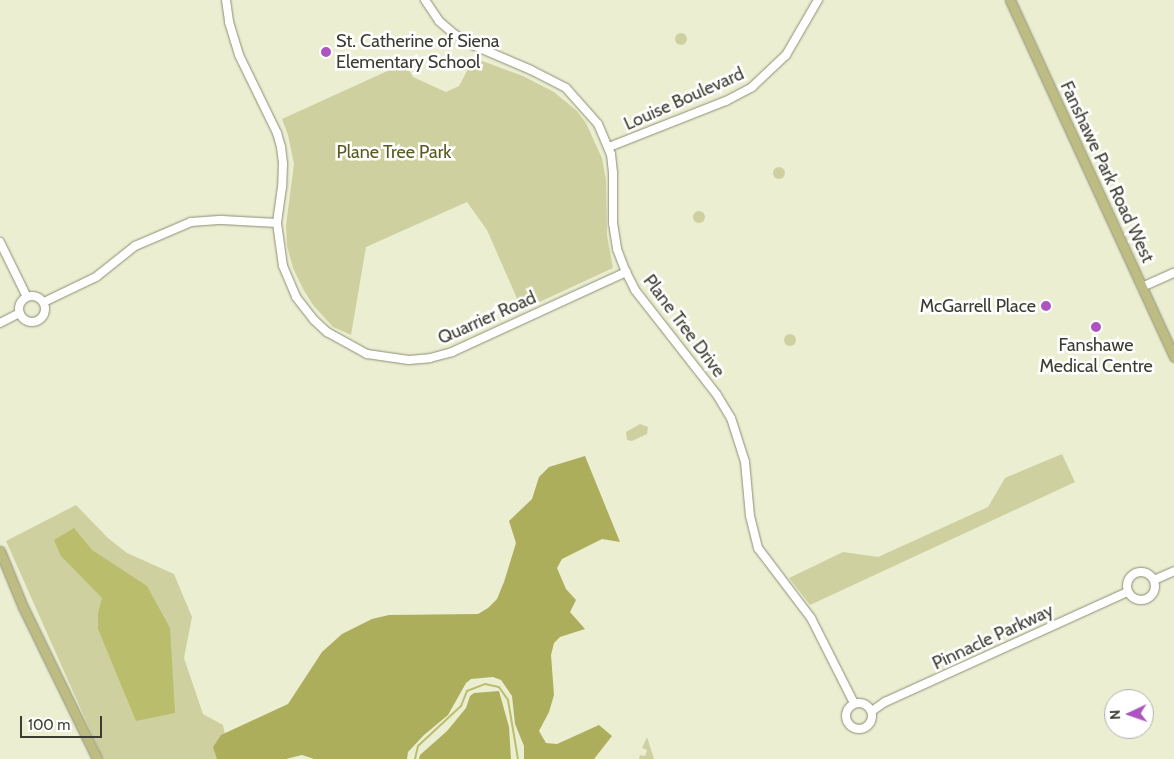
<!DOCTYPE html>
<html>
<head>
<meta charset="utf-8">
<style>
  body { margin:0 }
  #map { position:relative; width:1174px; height:759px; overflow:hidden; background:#eceed2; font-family:Cabin,sans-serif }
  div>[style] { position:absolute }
  .green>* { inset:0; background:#ced19f }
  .round { border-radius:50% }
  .forest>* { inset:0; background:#acae5c }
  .water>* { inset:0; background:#babd6b }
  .stream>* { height:2px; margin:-1px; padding:0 1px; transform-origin:1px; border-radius:1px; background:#babd6b }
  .roads { filter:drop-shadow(0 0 1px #8c8e74) drop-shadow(0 0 1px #8c8e74) }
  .minor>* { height:8px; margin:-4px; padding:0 4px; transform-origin:4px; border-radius:4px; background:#fff }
  .minor>.ring { margin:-4px; padding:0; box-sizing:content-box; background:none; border:8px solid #fff; border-radius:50% }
  .major>* { height:9px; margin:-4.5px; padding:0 4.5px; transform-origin:4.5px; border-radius:4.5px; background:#bcbc83 }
  .dots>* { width:14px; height:14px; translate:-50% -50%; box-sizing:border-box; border:2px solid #fff; border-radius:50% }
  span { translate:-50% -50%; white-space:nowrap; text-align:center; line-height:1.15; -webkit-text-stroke:5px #fff; paint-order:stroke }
  .poi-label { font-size:18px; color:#3c3d32 }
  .left { translate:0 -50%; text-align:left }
  .right { translate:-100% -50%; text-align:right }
  .street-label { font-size:18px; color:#3c3d32 }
  .park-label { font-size:18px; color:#5a5b20 }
  .north { position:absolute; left:1104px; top:689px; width:50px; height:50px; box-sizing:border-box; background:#fff; border:1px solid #b1b1ad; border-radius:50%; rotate:267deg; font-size:14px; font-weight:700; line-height:20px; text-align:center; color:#3c3d32 }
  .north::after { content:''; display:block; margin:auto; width:18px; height:22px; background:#ad54c0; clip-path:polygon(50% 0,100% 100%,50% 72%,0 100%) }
  .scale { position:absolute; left:20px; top:716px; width:82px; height:22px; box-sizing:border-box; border:2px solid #3c3d32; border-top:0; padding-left:6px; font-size:15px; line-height:18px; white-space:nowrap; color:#3c3d32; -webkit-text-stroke:4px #fff; paint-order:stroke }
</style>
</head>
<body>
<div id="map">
  <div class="green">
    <i class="round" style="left:675px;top:33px;width:12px;height:12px"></i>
    <i style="clip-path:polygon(474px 58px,523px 76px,554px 92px,577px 111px,586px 123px,602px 158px,606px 180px,607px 235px,613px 268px,522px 310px,487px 230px,467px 202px,366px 247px,351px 335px,333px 327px,313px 305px,303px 289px,293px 268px,287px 246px,286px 225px,294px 164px,288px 135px,282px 119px,405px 63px,413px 77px,446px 92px,459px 86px)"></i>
    <i class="round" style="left:773px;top:167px;width:12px;height:12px"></i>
    <i class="round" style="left:693px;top:211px;width:12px;height:12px"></i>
    <i class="round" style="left:784px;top:334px;width:12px;height:12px"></i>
    <i style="clip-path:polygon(640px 424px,648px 427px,647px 434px,632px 441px,627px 440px,626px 432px)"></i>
    <i style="clip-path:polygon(1062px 454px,1075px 482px,810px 605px,789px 578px,843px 552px,878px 557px,988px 507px,1005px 478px)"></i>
    <i style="clip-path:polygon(76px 505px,108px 538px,127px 553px,174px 574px,192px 617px,184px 658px,203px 714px,223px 725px,230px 759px,103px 759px,6px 541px)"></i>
    <i style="clip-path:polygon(647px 737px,654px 759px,639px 759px,640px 755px,645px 756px,647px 750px,642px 748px)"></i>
  </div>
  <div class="forest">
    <i style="clip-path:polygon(585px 456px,620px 542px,602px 539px,562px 559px,557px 568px,566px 589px,576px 600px,570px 612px,585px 629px,560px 637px,554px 643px,551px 655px,554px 695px,549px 712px,539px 731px,546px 743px,557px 744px,599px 725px,612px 736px,594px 759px,524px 759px,524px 746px,515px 724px,512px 696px,501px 680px,493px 677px,471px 679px,466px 683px,448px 715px,424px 735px,408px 752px,407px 759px,314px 759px,302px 755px,286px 759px,217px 759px,213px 747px,221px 735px,288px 704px,322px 652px,342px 634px,372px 619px,389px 615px,478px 614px,488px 608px,497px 599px,504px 582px,516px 543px,509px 521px,532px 499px,539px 477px,549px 467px)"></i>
    <i style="clip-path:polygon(499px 691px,509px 727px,511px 759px,419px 759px,420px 755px,447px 731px,466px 708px,470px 696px,474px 693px)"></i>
  </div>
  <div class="water">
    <i style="clip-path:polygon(74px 528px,92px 550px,147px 586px,170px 628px,175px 713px,136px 721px,98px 629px,98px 613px,102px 598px,61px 556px,54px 540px)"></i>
  </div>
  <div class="stream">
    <i style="left:415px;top:759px;width:13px;rotate:-77deg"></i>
    <i style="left:418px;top:746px;width:59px;rotate:-42.9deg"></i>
    <i style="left:461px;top:706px;width:16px;rotate:-68deg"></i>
    <i style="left:467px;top:691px;width:19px;rotate:-21deg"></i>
    <i style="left:485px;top:684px;width:14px;rotate:12deg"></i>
    <i style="left:499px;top:687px;width:16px;rotate:55deg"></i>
    <i style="left:508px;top:700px;width:60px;rotate:80.4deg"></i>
  </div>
  <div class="roads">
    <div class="minor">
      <i style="left:226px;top:0;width:22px;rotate:82deg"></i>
      <i style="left:229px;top:22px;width:34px;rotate:73deg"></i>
      <i style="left:239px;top:55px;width:87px;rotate:64deg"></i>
      <i style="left:277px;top:133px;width:15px;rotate:74deg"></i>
      <i style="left:281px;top:147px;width:17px;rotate:83deg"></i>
      <i style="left:283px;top:164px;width:23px;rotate:92deg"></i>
      <i style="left:282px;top:187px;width:36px;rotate:98deg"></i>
      <i style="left:277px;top:223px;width:43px;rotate:82.1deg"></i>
      <i style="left:283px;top:266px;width:34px;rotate:67deg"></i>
      <i style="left:296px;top:297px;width:29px;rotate:52deg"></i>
      <i style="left:314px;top:320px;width:18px;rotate:43deg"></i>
      <i style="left:327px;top:332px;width:46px;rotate:28.8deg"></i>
      <i style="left:367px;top:354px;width:42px;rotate:8.1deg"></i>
      <i style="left:409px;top:360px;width:21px;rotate:-5deg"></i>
      <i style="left:430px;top:358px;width:23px;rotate:-15deg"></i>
      <i style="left:452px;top:352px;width:192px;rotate:-24.7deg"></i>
      <i style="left:425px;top:0;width:25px;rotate:56deg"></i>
      <i style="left:439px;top:21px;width:20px;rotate:41deg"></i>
      <i style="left:454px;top:34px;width:24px;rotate:30deg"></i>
      <i style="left:475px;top:46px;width:61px;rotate:23.2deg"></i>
      <i style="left:531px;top:70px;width:39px;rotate:27deg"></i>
      <i style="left:566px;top:88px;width:48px;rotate:48.4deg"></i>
      <i style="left:598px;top:124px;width:33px;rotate:67deg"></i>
      <i style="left:611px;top:154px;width:19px;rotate:84deg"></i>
      <i style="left:613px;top:173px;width:50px;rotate:90deg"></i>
      <i style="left:613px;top:223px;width:26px;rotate:81deg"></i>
      <i style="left:617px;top:249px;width:25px;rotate:69deg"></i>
      <i style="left:626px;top:272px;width:20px;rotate:63deg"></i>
      <i style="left:635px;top:290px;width:133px;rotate:52deg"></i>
      <i style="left:717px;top:395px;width:27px;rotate:59deg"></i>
      <i style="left:731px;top:418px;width:46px;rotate:72.3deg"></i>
      <i style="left:745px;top:462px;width:54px;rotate:84.7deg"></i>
      <i style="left:750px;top:516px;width:33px;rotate:76deg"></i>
      <i style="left:758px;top:548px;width:88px;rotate:52.9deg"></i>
      <i style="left:811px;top:618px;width:95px;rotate:63.2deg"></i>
      <i style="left:609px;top:147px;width:126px;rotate:-21.5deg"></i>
      <i style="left:726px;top:101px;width:30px;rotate:-28deg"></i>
      <i style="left:752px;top:87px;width:47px;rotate:-43.3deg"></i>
      <i style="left:786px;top:55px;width:64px;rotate:-59.8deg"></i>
      <i style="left:0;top:242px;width:61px;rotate:63.9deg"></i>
      <i style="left:1142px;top:287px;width:35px;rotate:-24deg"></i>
      <i class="ring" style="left:19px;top:296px;width:18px;height:18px"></i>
      <i style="left:44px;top:302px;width:58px;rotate:-25.7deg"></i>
      <i style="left:96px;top:277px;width:50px;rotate:-38.5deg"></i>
      <i style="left:135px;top:246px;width:61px;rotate:-23.2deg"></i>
      <i style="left:191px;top:222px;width:31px;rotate:-4deg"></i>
      <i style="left:222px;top:220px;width:55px;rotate:3.1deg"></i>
      <i style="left:0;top:323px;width:22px;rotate:-27deg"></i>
      <i class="ring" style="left:1127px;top:572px;width:20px;height:20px"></i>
      <i style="left:1154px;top:580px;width:22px;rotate:-24deg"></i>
      <i class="ring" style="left:846px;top:703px;width:18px;height:18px"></i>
      <i style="left:872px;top:711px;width:16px;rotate:-35deg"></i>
      <i style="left:885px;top:702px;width:267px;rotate:-24.4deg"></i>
    </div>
    <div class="major">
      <i style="left:1010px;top:0;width:393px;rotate:65.3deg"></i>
      <i style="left:0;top:551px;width:61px;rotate:67.7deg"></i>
      <i style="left:23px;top:607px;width:169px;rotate:64deg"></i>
    </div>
  </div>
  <div class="dots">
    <i style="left:326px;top:52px;background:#ad54c0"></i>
    <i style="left:1046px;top:306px;background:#ad54c0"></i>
    <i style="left:1096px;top:327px;background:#ad54c0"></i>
  </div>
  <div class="poi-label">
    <span class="left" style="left:336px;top:52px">St. Catherine of Siena<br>Elementary School</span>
    <span class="right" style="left:1036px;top:306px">McGarrell Place</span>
    <span style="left:1096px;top:356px">Fanshawe<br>Medical Centre</span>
  </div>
  <div class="street-label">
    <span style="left:684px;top:99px;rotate:-24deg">Louise Boulevard</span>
    <span style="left:1107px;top:172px;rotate:65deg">Fanshawe Park Road West</span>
    <span style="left:487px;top:318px;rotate:-24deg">Quarrier Road</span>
    <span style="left:684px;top:326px;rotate:53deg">Plane Tree Drive</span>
    <span style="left:993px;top:637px;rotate:-25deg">Pinnacle Parkway</span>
  </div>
  <div class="park-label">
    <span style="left:394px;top:152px">Plane Tree Park</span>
  </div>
  <div class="north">N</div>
  <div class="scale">100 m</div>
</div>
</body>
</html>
